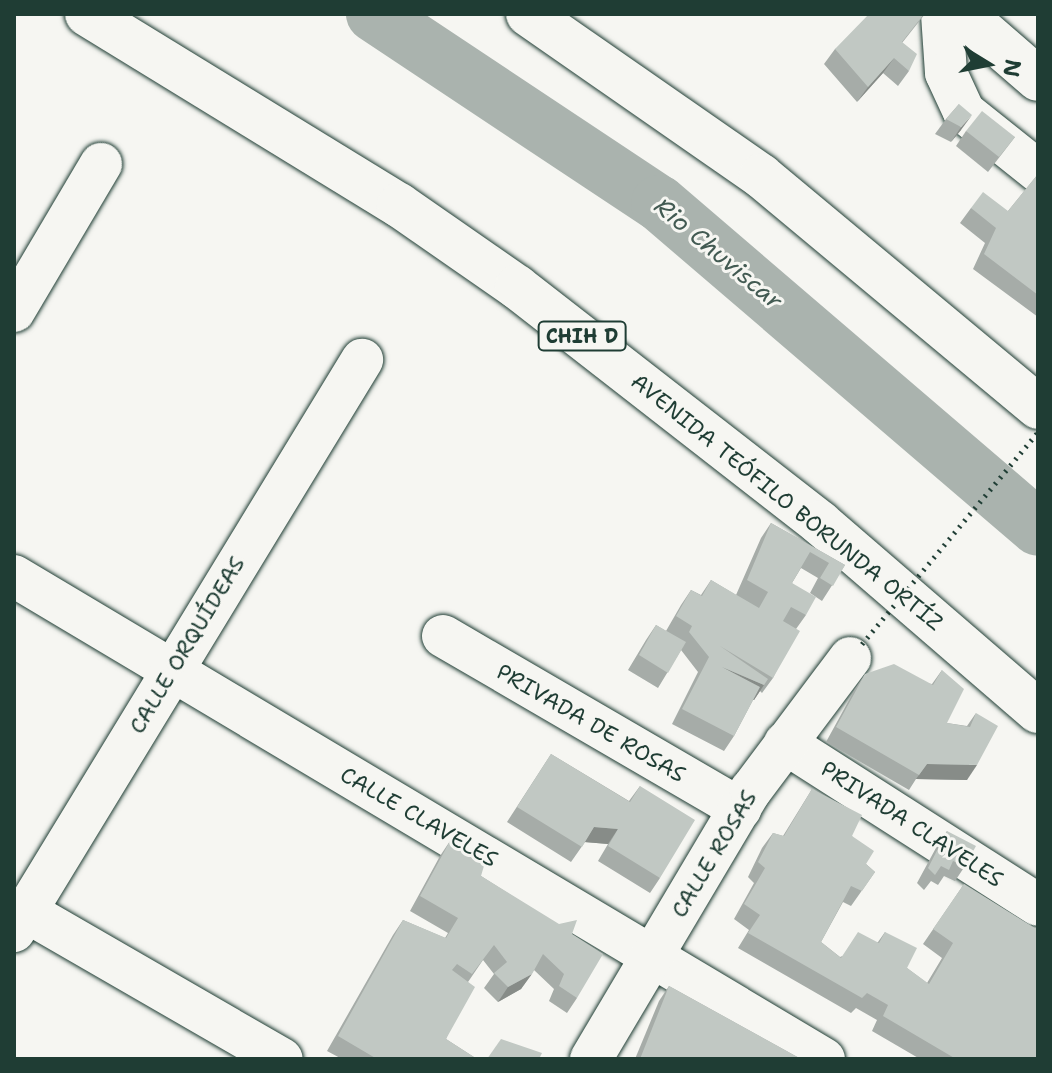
<!DOCTYPE html>
<html>
<head>
<meta charset="utf-8">
<style>
  body { margin:0 }
  #map { position:relative; width:1052px; height:1073px; overflow:hidden; background:#f6f6f2; font-family:"Shantell Sans",sans-serif }
  div>[style] { position:absolute }
  .river>* { height:56px; margin:-28px; padding:0 28px; transform-origin:28px; border-radius:28px; background:#aab3ae }
  .roads { filter:drop-shadow(0 0 2px #1f3d34) drop-shadow(0 0 2px #1f3d34) }
  .minor>* { height:42px; margin:-21px; padding:0 21px; transform-origin:21px; border-radius:21px; background:#f6f6f2 }
  .major>* { height:44px; margin:-22px; padding:0 22px; transform-origin:22px; border-radius:22px; background:#f6f6f2 }
  .path-bridge>* { height:5px; margin-top:-2.5px; transform-origin:0; background:repeating-linear-gradient(90deg,#1f3d34 0 2px,transparent 0 8px) }
  .wall>* { inset:0; background:#a6aca8 }
  .shaded-wall>* { inset:0; background:#878c88 }
  .building>* { inset:0; background:#c1c8c3 }
  span { translate:-50% -50%; white-space:nowrap; text-align:center; line-height:1.15; -webkit-text-stroke:6px #f6f6f2; paint-order:stroke }
  .shield-label span { padding:2px 6px; background:#f6f6f2; border:2px solid; border-radius:6px; -webkit-text-stroke-width:0 }
  .shield-label { font-size:20px; color:#1f3d34; font-weight:700 }
  .street-label { font-size:22px; color:#1f3d34 }
  .water-label { font-size:24px; color:#425a52; font-style:italic }
  .frame { position:absolute; inset:0; border:16px solid #1f3d34; pointer-events:none }
  .north { position:absolute; left:948px; top:24px; width:80px; height:80px; -webkit-text-stroke:6px #f6f6f2; paint-order:stroke; rotate:100deg; font-size:22px; font-weight:700; line-height:32px; text-align:center; color:#1f3d34 }
  .north::after { content:''; display:block; margin:auto; width:28px; height:36px; background:#1f3d34; clip-path:polygon(50% 0,100% 100%,50% 72%,0 100%) }
</style>
</head>
<body>
<div id="map">
  <div class="river">
    <i style="left:374px;top:14px;width:342px;rotate:33.6deg"></i>
    <i style="left:659px;top:203px;width:499px;rotate:40.6deg"></i>
  </div>
  <div class="roads">
    <div class="minor">
      <i style="left:942px;top:14px;width:59px;rotate:86.1deg"></i>
      <i style="left:946px;top:73px;width:43px;rotate:65.2deg"></i>
      <i style="left:964px;top:112px;width:95px;rotate:38.6deg"></i>
      <i style="left:14px;top:311px;width:171px;rotate:-59.4deg"></i>
      <i style="left:14px;top:576px;width:943px;rotate:30.81deg"></i>
      <i style="left:443px;top:636px;width:344px;rotate:30.2deg"></i>
      <i style="left:785px;top:743px;width:300px;rotate:32.6deg"></i>
      <i style="left:27px;top:912px;width:294px;rotate:30deg"></i>
      <i style="left:14px;top:931px;width:669px;rotate:-58.64deg"></i>
      <i style="left:591px;top:1059px;width:313px;rotate:-59.3deg"></i>
      <i style="left:751px;top:790px;width:165px;rotate:-53.1deg"></i>
    </div>
    <div class="major">
      <i style="left:87px;top:14px;width:366px;rotate:31.5deg"></i>
      <i style="left:399px;top:205px;width:144px;rotate:34.8deg"></i>
      <i style="left:517px;top:287px;width:384px;rotate:37.9deg"></i>
      <i style="left:820px;top:523px;width:288px;rotate:40.8deg"></i>
      <i style="left:528px;top:14px;width:284px;rotate:34.8deg"></i>
      <i style="left:761px;top:176px;width:361px;rotate:39.8deg"></i>
      <i style="left:963px;top:14px;width:99px;rotate:40.9deg"></i>
    </div>
  </div>
  <div class="path-bridge">
    <i style="left:862px;top:644px;width:276px;rotate:-50.3deg"></i>
  </div>
  <div class="wall">
    <i style="clip-path:polygon(925px 14px,902px 43px,909px 71px,898px 86px,883px 73px,857px 102px,824px 64px,835px 49px)"></i>
    <i style="clip-path:polygon(959px 104px,961px 130px,951px 142px,935px 134px,946px 119px)"></i>
    <i style="clip-path:polygon(966px 131px,1015px 137px,988px 172px,956px 146px)"></i>
    <i style="clip-path:polygon(1038px 174px,1038px 317px,973px 269px,985px 243px,960px 223px,971px 208px,1008px 211px)"></i>
    <i style="clip-path:polygon(771px 523px,845px 565px,822px 601px,810px 593px,818px 578px,801px 568px,792px 583px,806px 615px,796px 629px,773px 678px,762px 693px,760px 691px,754px 700px,753px 700px,734px 736px,724px 751px,672px 724px,698px 672px,681px 650px,658px 688px,628px 670px,646px 640px,656px 625px,666px 631px,681px 605px,691px 590px,701px 595px,711px 580px,736px 595px,761px 538px)"></i>
    <i style="clip-path:polygon(942px 670px,947px 723px,967px 726px,976px 713px,967px 780px,916px 779px,909px 790px,826px 742px,855px 689px,865px 674px,932px 684px)"></i>
    <i style="clip-path:polygon(551px 754px,629px 801px,640px 786px,660px 878px,650px 893px,598px 861px,608px 844px,585px 842px,571px 862px,507px 822px)"></i>
    <i style="clip-path:polygon(812px 789px,852px 836px,866px 864px,875px 872px,851px 906px,843px 902px,821px 942px,840px 957px,878px 942px,885px 932px,907px 968px,927px 983px,942px 958px,923px 944px,964px 884px,1038px 1059px,920px 1059px,872px 1031px,877px 1020px,856px 1008px,851px 1013px,738px 948px,749px 930px,734px 919px,754px 883px,748px 877px,762px 848px,773px 833px,783px 836px)"></i>
    <i style="clip-path:polygon(947px 831px,965px 866px,955px 881px,944px 876px,938px 885px,931px 881px,924px 890px,917px 883px,937px 846px)"></i>
    <i style="clip-path:polygon(450px 841px,481px 876px,572px 934px,577px 998px,567px 1013px,549px 1001px,554px 989px,534px 970px,521px 989px,498px 1002px,484px 988px,494px 974px,483px 960px,468px 982px,446px 1039px,477px 1059px,342px 1059px,327px 1051px,393px 935px,403px 920px,445px 938px,448px 933px,410px 911px,440px 856px)"></i>
    <i style="clip-path:polygon(669px 986px,801px 1059px,635px 1059px,659px 1001px)"></i>
  </div>
  <div class="shaded-wall">
    <i style="clip-path:polygon(894px 58px,883px 73px,857px 102px,868px 87px)"></i>
    <i style="clip-path:polygon(972px 115px,961px 130px,951px 142px,961px 127px)"></i>
    <i style="clip-path:polygon(722px 667px,764px 685px,754px 700px,711px 682px)"></i>
    <i style="clip-path:polygon(927px 764px,977px 765px,967px 780px,916px 779px)"></i>
    <i style="clip-path:polygon(594px 827px,618px 829px,608px 844px,584px 842px)"></i>
    <i style="clip-path:polygon(532px 974px,521px 989px,498px 1002px,508px 987px)"></i>
  </div>
  <div class="building">
    <i style="clip-path:polygon(869px 14px,924px 14px,902px 42px,917px 54px,909px 71px,894px 58px,868px 87px,835px 49px)"></i>
    <i style="clip-path:polygon(959px 104px,972px 115px,961px 127px,946px 119px)"></i>
    <i style="clip-path:polygon(982px 111px,1015px 137px,999px 157px,966px 131px)"></i>
    <i style="clip-path:polygon(1038px 174px,1038px 295px,984px 254px,996px 228px,971px 208px,983px 192px,1008px 211px)"></i>
    <i style="clip-path:polygon(771px 523px,845px 565px,833px 586px,820px 578px,829px 563px,810px 552px,792px 583px,816px 597px,806px 615px,791px 607px,783px 621px,800px 631px,773px 678px,720px 646px,768px 679px,764px 685px,722px 667px,760px 687px,734px 736px,682px 709px,709px 657px,689px 632px,692px 626px,676px 616px,691px 590px,702px 596px,711px 580px,759px 608px,768px 592px,747px 580px)"></i>
    <i style="clip-path:polygon(656px 625px,686px 642px,668px 673px,639px 655px)"></i>
    <i style="clip-path:polygon(894px 664px,933px 685px,942px 670px,964px 689px,947px 723px,970px 727px,976px 713px,998px 726px,977px 765px,927px 764px,919px 775px,836px 727px,865px 674px)"></i>
    <i style="clip-path:polygon(551px 754px,630px 802px,640px 786px,695px 820px,660px 878px,608px 846px,618px 829px,594px 827px,582px 847px,517px 807px)"></i>
    <i style="clip-path:polygon(812px 789px,862px 815px,852px 836px,874px 851px,866px 864px,875px 872px,862px 891px,851px 886px,821px 942px,841px 958px,858px 932px,879px 943px,885px 932px,917px 948px,907px 968px,929px 984px,953px 943px,933px 929px,964px 884px,1038px 930px,1038px 1059px,956px 1059px,883px 1016px,888px 1005px,867px 993px,862px 998px,748px 933px,760px 915px,744px 904px,765px 868px,758px 862px,773px 833px,784px 836px)"></i>
    <i style="clip-path:polygon(947px 831px,976px 846px,965px 866px,953px 861px,949px 870px,941px 866px,935px 875px,928px 868px)"></i>
    <i style="clip-path:polygon(450px 841px,486px 859px,481px 876px,559px 924px,577px 920px,572px 934px,603px 954px,577px 998px,559px 986px,564px 974px,543px 954px,532px 974px,508px 987px,494px 973px,507px 962px,494px 945px,472px 974px,457px 964px,452px 970px,475px 987px,446px 1039px,477px 1059px,377px 1059px,338px 1036px,403px 920px,446px 938px,458px 918px,420px 896px)"></i>
    <i style="clip-path:polygon(669px 986px,801px 1059px,640px 1059px)"></i>
    <i style="clip-path:polygon(501px 1039px,542px 1053px,539px 1059px,487px 1059px)"></i>
  </div>
  <div class="shield-label">
    <span style="left:582px;top:336px">CHIH D</span>
  </div>
  <div class="street-label">
    <span style="left:787px;top:502px;rotate:39deg">AVENIDA TEÓFILO BORUNDA ORTÍZ</span>
    <span style="left:187px;top:645px;rotate:-59deg">CALLE ORQUÍDEAS</span>
    <span style="left:591px;top:723px;rotate:30deg">PRIVADA DE ROSAS</span>
    <span style="left:419px;top:817px;rotate:30deg">CALLE CLAVELES</span>
    <span style="left:912px;top:824px;rotate:33deg">PRIVADA CLAVELES</span>
    <span style="left:714px;top:854px;rotate:-59deg">CALLE ROSAS</span>
  </div>
  <div class="water-label">
    <span style="left:718px;top:254px;rotate:40deg">Rio Chuviscar</span>
  </div>
  <div class="frame"></div>
  <div class="north">N</div>
</div>
</body>
</html>
